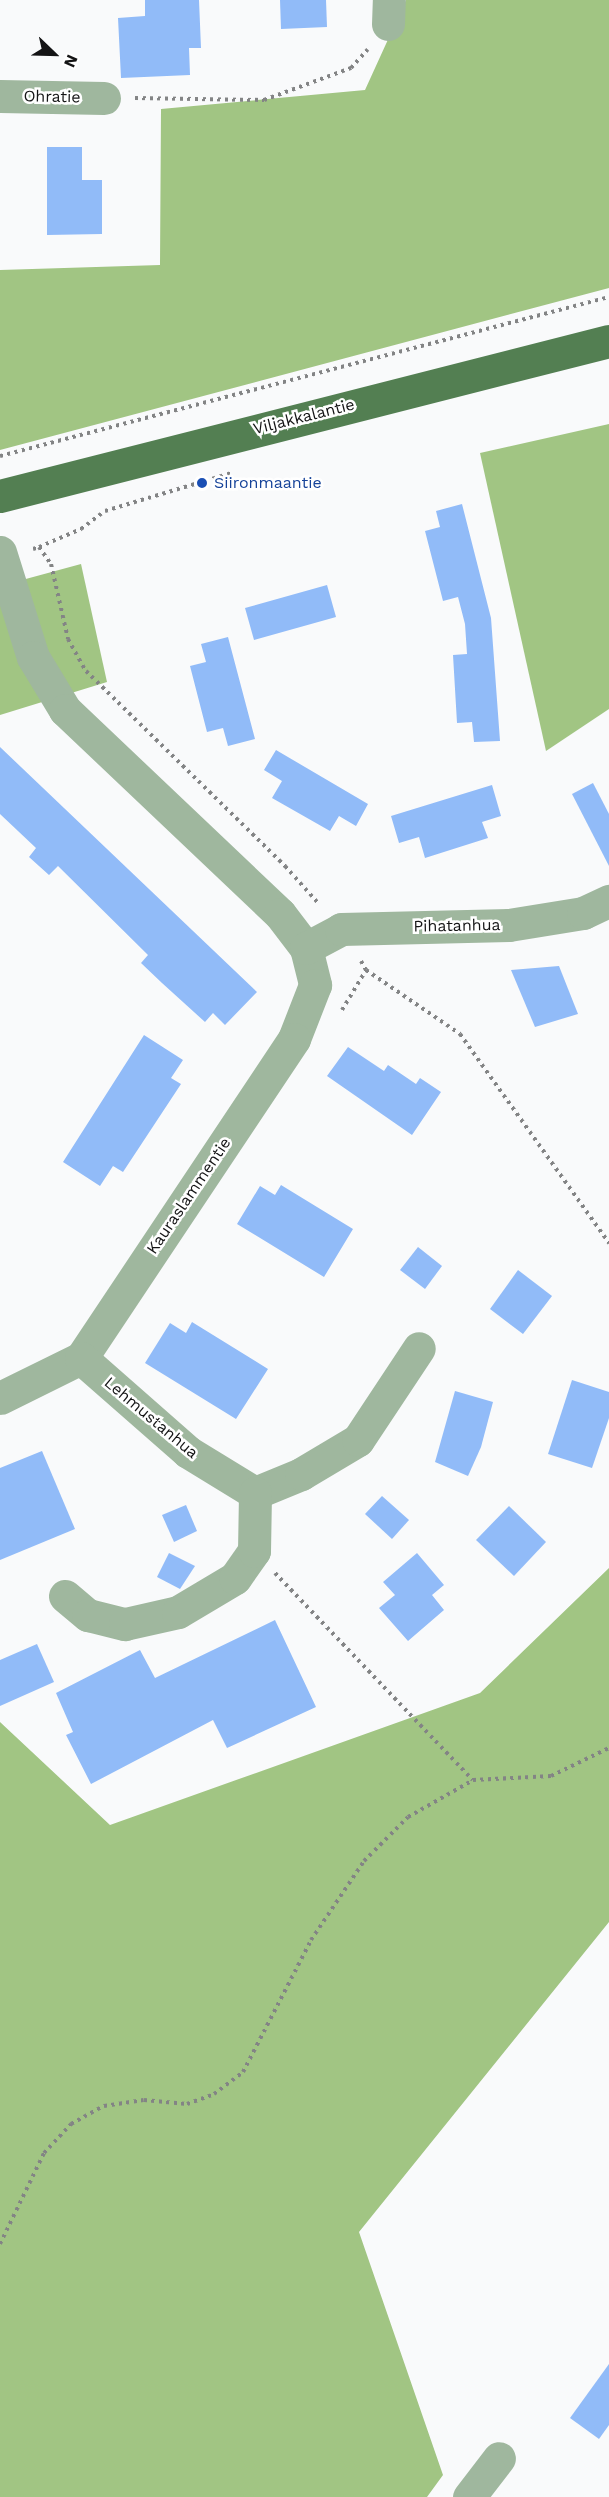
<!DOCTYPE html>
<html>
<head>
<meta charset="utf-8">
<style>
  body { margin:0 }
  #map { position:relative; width:609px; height:2497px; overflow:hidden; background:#f9fafb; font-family:"Work Sans",sans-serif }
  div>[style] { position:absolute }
  .forest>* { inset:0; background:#a1c583 }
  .building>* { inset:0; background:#91bbf8 }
  .path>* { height:4px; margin-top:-2px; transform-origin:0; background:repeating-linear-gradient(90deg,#838485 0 3px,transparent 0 7.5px) }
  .minor>* { height:33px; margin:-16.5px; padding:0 16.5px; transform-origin:16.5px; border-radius:16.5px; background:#9fb79e }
  .major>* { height:33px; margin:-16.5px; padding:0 16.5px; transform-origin:16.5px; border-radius:16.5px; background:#537f52 }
  .dots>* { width:16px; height:16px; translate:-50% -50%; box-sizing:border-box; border:3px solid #fff; border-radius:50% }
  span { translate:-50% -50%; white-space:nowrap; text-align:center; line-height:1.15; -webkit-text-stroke:5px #fff; paint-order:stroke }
  .street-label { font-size:16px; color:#141415 }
  .transit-label { font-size:16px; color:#164399 }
  .left { translate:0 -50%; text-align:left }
  .north { position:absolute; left:24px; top:24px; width:60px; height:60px; -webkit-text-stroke:4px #fff; paint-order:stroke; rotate:113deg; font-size:16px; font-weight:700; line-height:24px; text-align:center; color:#141415 }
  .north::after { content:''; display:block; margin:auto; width:21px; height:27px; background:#141415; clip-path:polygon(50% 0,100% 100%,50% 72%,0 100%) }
</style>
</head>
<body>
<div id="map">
  <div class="forest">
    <i style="clip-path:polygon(406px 0,609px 0,609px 288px,0 450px,0 270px,160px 265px,161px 109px,365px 90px)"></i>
    <i style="clip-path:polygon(609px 424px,609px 709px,546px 751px,480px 453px)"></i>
    <i style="clip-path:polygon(81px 564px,107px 682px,0 715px,0 586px)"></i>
    <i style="clip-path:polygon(609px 1568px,609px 1922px,359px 2232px,443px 2475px,427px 2497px,0 2497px,0 1722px,110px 1825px,480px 1693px)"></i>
  </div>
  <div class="building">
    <i style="clip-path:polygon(145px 0,199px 0,201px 48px,189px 48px,190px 75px,121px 78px,118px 18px,145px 16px)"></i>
    <i style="clip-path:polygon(280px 0,326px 0,327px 27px,281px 29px)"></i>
    <i style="clip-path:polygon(47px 147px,82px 147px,82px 180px,102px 180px,102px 234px,47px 235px)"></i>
    <i style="clip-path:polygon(462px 504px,491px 618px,500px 741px,474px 742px,472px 722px,457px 723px,453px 655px,467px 654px,465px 624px,458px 597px,443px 601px,425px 531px,440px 527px,436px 511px)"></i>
    <i style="clip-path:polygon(327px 585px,336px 617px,254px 640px,245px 608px)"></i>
    <i style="clip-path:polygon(228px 637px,255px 739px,228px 746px,223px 728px,207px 732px,190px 666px,206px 662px,201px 644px)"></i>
    <i style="clip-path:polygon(0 747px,257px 992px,225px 1025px,213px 1013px,205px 1022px,162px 983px,141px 963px,148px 955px,58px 866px,49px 875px,29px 857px,36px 848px,0 814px)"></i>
    <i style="clip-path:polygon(276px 750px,368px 804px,356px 826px,339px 816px,330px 831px,272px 798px,282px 781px,264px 770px)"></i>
    <i style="clip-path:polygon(593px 783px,609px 814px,609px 866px,572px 794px)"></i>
    <i style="clip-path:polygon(492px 785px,501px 816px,482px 822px,488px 838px,425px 858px,419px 837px,399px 843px,391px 816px)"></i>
    <i style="clip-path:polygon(559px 966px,578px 1014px,535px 1027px,511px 970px)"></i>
    <i style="clip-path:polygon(144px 1035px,183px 1060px,171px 1078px,181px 1084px,123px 1172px,113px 1166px,100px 1186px,63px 1162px)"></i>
    <i style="clip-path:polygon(348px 1047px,384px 1071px,388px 1065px,416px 1084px,420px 1078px,441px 1092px,412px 1135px,327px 1076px)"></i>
    <i style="clip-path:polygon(281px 1185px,353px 1229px,324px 1277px,237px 1224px,260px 1186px,275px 1195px)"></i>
    <i style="clip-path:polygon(418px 1247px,442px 1266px,425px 1289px,400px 1270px)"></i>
    <i style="clip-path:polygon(518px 1270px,552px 1296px,523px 1334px,490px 1309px)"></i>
    <i style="clip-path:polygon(192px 1322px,268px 1369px,236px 1419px,145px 1363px,170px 1323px,186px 1333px)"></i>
    <i style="clip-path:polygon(572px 1380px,609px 1392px,609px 1418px,592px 1468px,548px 1454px)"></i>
    <i style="clip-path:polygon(455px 1391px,493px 1402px,481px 1447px,468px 1476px,435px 1462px)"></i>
    <i style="clip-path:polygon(42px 1451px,75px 1529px,0 1560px,0 1468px)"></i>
    <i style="clip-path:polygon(382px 1496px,409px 1520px,392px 1539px,365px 1514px)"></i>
    <i style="clip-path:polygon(186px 1505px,197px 1531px,174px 1542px,162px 1515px)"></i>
    <i style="clip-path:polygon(509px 1506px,546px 1542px,514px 1576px,476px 1540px)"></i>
    <i style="clip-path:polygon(169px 1553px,195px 1566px,180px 1589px,157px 1577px)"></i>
    <i style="clip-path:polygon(417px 1553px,444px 1585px,432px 1595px,444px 1610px,408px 1641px,379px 1608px,395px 1595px,383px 1582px)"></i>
    <i style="clip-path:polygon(275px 1620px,316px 1707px,227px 1748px,213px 1720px,91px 1784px,66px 1735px,73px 1732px,56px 1693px,140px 1650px,155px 1678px)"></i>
    <i style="clip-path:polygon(37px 1644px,54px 1682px,0 1706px,0 1660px)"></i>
    <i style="clip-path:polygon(609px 2364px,609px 2425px,599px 2439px,570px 2418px)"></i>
  </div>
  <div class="path">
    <i style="left:135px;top:98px;width:129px;rotate:0.9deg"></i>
    <i style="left:264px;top:100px;width:93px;rotate:-20.2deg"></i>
    <i style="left:351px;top:68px;width:25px;rotate:-48deg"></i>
    <i style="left:0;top:456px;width:629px;rotate:-14.63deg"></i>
    <i style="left:39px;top:547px;width:46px;rotate:-23.2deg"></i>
    <i style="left:81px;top:529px;width:30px;rotate:-37deg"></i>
    <i style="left:105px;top:511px;width:133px;rotate:-16.7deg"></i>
    <i style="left:33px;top:549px;width:6px;rotate:-18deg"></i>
    <i style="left:39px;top:547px;width:21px;rotate:55deg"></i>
    <i style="left:51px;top:564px;width:77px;rotate:77.2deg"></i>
    <i style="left:68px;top:639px;width:37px;rotate:61deg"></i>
    <i style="left:86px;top:671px;width:279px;rotate:44.4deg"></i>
    <i style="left:285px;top:866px;width:51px;rotate:48.2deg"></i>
    <i style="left:361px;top:961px;width:10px;rotate:61deg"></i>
    <i style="left:366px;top:970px;width:114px;rotate:34.2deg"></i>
    <i style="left:460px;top:1034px;width:257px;rotate:54.5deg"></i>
    <i style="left:342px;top:1010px;width:47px;rotate:-59deg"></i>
    <i style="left:275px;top:1573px;width:286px;rotate:46.3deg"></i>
    <i style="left:0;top:2244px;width:101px;rotate:-64.2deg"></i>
    <i style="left:44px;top:2153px;width:40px;rotate:-47deg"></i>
    <i style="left:71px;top:2124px;width:38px;rotate:-29deg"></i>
    <i style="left:104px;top:2106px;width:40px;rotate:-8.5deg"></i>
    <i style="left:144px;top:2100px;width:43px;rotate:5.3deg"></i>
    <i style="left:187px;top:2104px;width:29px;rotate:-20deg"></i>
    <i style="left:214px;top:2094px;width:36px;rotate:-37deg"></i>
    <i style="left:243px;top:2072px;width:148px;rotate:-62.7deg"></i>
    <i style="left:311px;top:1940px;width:95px;rotate:-56.1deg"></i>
    <i style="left:364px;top:1861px;width:62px;rotate:-45deg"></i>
    <i style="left:408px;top:1817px;width:75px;rotate:-29.6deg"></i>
    <i style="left:473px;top:1780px;width:78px;rotate:-2.9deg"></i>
    <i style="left:551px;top:1776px;width:64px;rotate:-25.8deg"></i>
  </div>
  <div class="minor">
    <i style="left:388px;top:24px;width:24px;rotate:-88deg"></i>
    <i style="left:0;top:96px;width:104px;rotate:1.1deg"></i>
    <i style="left:0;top:552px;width:110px;rotate:72.6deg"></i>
    <i style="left:33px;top:657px;width:62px;rotate:58.9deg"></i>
    <i style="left:65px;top:710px;width:296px;rotate:43.5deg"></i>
    <i style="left:280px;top:914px;width:43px;rotate:52.6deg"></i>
    <i style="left:306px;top:948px;width:38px;rotate:76deg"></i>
    <i style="left:315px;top:985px;width:58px;rotate:111.3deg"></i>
    <i style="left:294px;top:1039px;width:384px;rotate:123.7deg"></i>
    <i style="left:81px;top:1358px;width:90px;rotate:153.7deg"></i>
    <i style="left:306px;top:948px;width:40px;rotate:-28deg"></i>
    <i style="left:341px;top:929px;width:168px;rotate:-1.4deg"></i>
    <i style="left:509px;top:925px;width:75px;rotate:-9.2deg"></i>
    <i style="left:583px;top:913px;width:29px;rotate:-25deg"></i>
    <i style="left:81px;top:1358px;width:142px;rotate:41.3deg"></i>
    <i style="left:188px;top:1452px;width:79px;rotate:31.5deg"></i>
    <i style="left:255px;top:1493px;width:50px;rotate:-22.4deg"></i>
    <i style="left:301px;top:1474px;width:66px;rotate:-30.8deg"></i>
    <i style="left:358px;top:1440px;width:110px;rotate:-56.5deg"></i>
    <i style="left:65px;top:1596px;width:30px;rotate:40deg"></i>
    <i style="left:88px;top:1615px;width:38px;rotate:14deg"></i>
    <i style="left:125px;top:1624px;width:54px;rotate:-12.8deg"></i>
    <i style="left:178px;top:1612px;width:66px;rotate:-30.8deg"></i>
    <i style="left:235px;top:1578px;width:33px;rotate:-55deg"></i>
    <i style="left:254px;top:1551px;width:58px;rotate:-89deg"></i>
    <i style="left:469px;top:2497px;width:49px;rotate:-52.4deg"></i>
  </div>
  <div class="major">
    <i style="left:0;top:496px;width:628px;rotate:-14.28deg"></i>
  </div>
  <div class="dots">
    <i style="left:202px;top:483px;background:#1a4fb4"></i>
  </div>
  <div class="street-label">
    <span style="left:52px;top:97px;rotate:1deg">Ohratie</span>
    <span style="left:304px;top:417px;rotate:-14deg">Viljakkalantie</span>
    <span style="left:457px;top:926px;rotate:-1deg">Pihatanhua</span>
    <span style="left:189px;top:1196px;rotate:-56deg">Kauraslammentie</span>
    <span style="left:151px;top:1418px;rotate:40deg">Lehmustanhua</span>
  </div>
  <div class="transit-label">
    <span class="left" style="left:214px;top:483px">Siironmaantie</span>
  </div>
  <div class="north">N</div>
</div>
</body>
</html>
